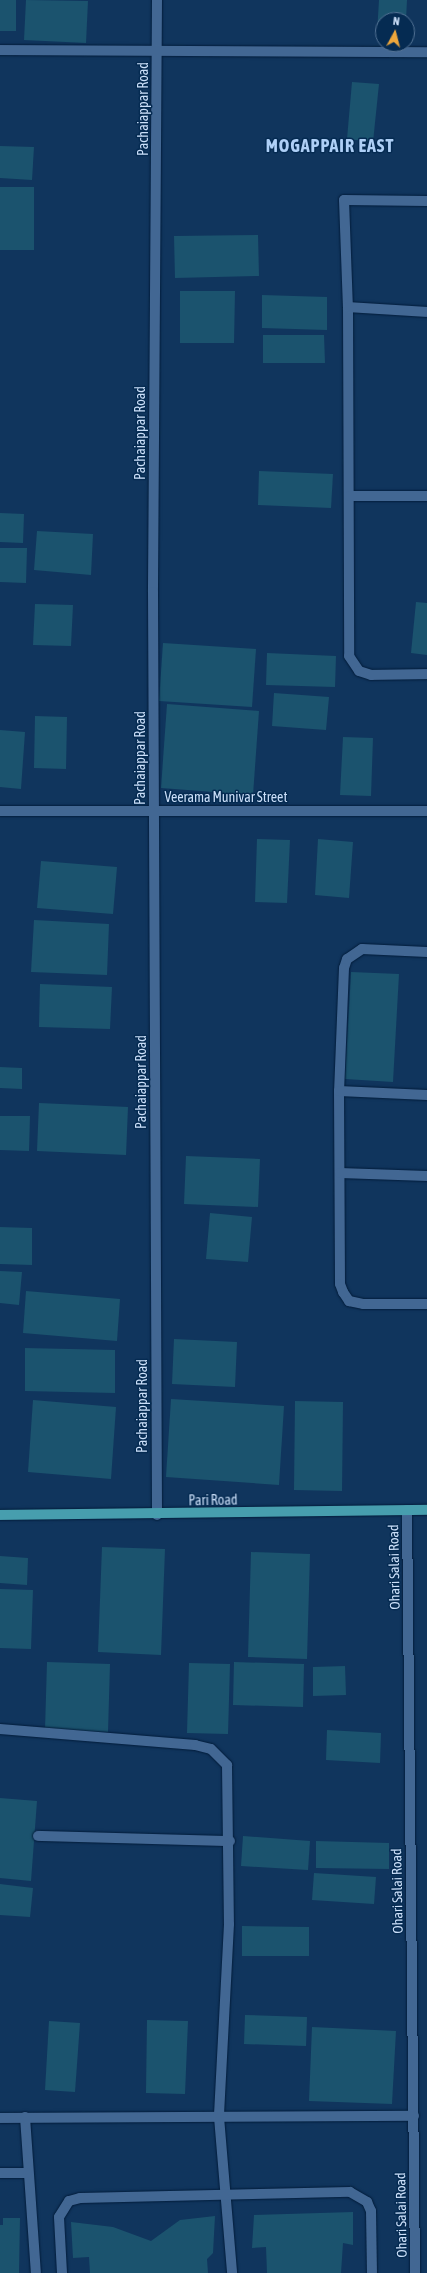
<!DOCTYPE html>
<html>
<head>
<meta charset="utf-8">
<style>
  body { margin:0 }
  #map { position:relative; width:427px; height:2273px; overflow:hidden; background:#10355d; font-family:"Asap Condensed",sans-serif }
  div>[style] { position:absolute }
  .building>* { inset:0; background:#1b536e }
  .roads { filter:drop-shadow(0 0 1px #021c3a) drop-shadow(0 0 1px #021c3a) }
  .minor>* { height:10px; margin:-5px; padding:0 5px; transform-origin:5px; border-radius:5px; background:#426793 }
  .major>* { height:10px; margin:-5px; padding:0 5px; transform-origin:5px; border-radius:5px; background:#479eae }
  span { translate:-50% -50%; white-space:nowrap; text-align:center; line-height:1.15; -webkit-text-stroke:3px #052b52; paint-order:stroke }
  .street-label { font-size:14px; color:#cbdff9 }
  .district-label { font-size:18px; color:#aecff6; font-weight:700; letter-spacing:1px }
  .north { position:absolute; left:375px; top:12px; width:40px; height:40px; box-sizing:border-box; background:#052b52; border:1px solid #547395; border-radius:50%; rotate:7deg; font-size:11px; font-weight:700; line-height:16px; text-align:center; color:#cbdff9 }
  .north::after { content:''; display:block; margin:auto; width:14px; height:18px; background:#eea73c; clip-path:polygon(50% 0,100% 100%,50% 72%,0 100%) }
</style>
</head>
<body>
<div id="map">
  <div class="building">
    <i style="clip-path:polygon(0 0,16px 0,16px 31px,0 31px)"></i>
    <i style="clip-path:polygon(26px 0,88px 1px,86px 43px,24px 40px)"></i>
    <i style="clip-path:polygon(379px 0,407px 0,406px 20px,383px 20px,383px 33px,377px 33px)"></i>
    <i style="clip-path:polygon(352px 82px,379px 84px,373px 142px,347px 139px)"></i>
    <i style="clip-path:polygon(0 146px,34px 147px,32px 180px,0 178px)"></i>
    <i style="clip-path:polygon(0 187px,34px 187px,34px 250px,0 250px)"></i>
    <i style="clip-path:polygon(258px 235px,259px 276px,175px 278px,174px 236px)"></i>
    <i style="clip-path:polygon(180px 291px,235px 291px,234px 343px,180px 343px)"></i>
    <i style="clip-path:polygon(262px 295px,327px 297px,327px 330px,262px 328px)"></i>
    <i style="clip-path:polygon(263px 335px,324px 335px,325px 363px,263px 363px)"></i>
    <i style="clip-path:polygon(259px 471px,333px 474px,331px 508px,258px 505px)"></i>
    <i style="clip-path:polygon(0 513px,24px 514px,23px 543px,0 542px)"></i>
    <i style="clip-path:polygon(37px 531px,93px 534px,91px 575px,34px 570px)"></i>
    <i style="clip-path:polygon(0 548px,27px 548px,26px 583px,0 582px)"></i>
    <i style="clip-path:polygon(416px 602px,427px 603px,427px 655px,411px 653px)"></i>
    <i style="clip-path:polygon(35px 604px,73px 605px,71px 646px,33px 645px)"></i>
    <i style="clip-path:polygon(163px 643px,256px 649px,252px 707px,159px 701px)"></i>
    <i style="clip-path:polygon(267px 653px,336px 656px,335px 687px,266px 685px)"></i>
    <i style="clip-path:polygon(274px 693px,329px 697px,326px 730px,272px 726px)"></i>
    <i style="clip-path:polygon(167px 704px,259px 711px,253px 795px,161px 788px)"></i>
    <i style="clip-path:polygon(35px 716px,67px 717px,66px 769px,34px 768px)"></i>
    <i style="clip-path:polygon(0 730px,25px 732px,21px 789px,0 787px)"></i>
    <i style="clip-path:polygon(343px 737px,373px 738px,371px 796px,340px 795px)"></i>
    <i style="clip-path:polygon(257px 839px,290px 840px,287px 903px,255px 902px)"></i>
    <i style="clip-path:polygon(318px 839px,353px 842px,349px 898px,315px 895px)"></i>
    <i style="clip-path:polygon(41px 861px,117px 867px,113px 914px,37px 908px)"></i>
    <i style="clip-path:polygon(34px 920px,109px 924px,107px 975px,31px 972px)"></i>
    <i style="clip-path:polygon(351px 972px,399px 974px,393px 1082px,345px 1079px)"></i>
    <i style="clip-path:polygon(40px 984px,112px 987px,110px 1029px,39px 1027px)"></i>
    <i style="clip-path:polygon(0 1067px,22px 1068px,22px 1089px,0 1088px)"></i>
    <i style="clip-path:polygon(39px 1103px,128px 1107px,126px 1155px,37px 1151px)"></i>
    <i style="clip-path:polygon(0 1116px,30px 1116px,29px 1151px,0 1150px)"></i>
    <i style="clip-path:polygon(186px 1156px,260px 1159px,258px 1207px,184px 1204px)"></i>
    <i style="clip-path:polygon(210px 1213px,252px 1217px,248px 1262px,206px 1259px)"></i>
    <i style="clip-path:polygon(0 1227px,32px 1228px,32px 1265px,0 1264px)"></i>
    <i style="clip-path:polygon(0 1271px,22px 1272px,19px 1305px,0 1303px)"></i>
    <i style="clip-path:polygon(26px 1291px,120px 1299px,117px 1341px,23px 1333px)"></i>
    <i style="clip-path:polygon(174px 1339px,237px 1342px,235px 1387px,172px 1384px)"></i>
    <i style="clip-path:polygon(25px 1348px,115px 1350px,115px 1393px,25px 1391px)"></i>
    <i style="clip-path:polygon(171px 1399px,284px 1406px,279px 1485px,166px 1477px)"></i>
    <i style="clip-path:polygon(33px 1400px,116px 1407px,111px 1479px,28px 1472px)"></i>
    <i style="clip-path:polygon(295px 1401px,343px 1402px,342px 1491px,294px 1490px)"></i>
    <i style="clip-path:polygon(102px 1547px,165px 1549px,161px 1655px,98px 1652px)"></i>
    <i style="clip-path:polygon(251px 1552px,310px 1554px,307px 1659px,248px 1657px)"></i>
    <i style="clip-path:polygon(0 1556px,28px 1558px,27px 1585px,0 1583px)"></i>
    <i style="clip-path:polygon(0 1589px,33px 1590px,31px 1649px,0 1648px)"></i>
    <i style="clip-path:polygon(47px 1662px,110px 1664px,108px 1732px,45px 1730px)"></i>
    <i style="clip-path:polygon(234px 1662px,304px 1664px,303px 1707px,233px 1705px)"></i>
    <i style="clip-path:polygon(189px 1663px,230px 1664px,228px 1734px,187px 1733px)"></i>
    <i style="clip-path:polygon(345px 1666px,346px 1695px,313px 1696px,313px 1667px)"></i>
    <i style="clip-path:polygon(327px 1730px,381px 1733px,380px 1763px,326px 1760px)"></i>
    <i style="clip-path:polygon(0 1798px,37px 1801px,31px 1881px,0 1878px)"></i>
    <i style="clip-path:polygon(243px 1836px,310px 1841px,308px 1870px,241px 1866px)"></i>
    <i style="clip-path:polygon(316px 1841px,389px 1843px,389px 1869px,316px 1868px)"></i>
    <i style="clip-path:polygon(314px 1873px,376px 1877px,374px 1904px,312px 1900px)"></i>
    <i style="clip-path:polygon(0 1884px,33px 1888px,30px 1917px,0 1915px)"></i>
    <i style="clip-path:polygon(242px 1926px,309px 1927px,309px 1956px,242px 1956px)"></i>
    <i style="clip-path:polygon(245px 2015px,307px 2017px,306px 2046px,244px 2044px)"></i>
    <i style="clip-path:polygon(147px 2020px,188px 2021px,185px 2094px,146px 2093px)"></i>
    <i style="clip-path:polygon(49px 2021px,80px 2023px,75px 2092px,45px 2090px)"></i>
    <i style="clip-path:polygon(312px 2027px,396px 2031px,392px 2104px,309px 2101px)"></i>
    <i style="clip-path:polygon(353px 2212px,353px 2245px,343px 2243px,341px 2273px,267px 2273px,266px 2247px,252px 2248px,254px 2215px)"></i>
    <i style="clip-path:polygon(215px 2216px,213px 2253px,207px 2259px,208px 2273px,90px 2273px,89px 2257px,73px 2258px,71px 2222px,113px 2227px,151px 2241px,180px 2220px)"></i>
    <i style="clip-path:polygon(3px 2218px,20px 2218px,19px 2273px,0 2273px,0 2225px,3px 2225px)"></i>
  </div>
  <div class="roads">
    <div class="minor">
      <i style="left:157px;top:0;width:592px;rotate:90.39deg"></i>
      <i style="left:153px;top:592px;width:923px;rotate:89.75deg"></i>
      <i style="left:0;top:50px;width:427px;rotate:0.3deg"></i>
      <i style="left:427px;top:201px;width:83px;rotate:-179.3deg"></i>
      <i style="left:344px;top:200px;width:107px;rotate:87.9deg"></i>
      <i style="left:348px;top:307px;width:349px;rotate:89.8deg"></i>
      <i style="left:349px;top:656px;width:18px;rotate:56deg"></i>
      <i style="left:359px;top:671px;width:13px;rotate:18deg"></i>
      <i style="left:371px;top:675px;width:56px;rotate:-1deg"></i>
      <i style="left:348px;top:307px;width:79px;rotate:3.6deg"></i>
      <i style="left:349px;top:496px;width:78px"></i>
      <i style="left:0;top:811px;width:427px"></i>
      <i style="left:427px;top:952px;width:65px;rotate:-177.4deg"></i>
      <i style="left:362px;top:949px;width:18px;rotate:146deg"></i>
      <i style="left:347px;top:959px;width:9px;rotate:108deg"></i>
      <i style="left:344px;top:968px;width:123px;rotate:92.3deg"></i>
      <i style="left:339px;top:1091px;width:193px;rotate:89.7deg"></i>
      <i style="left:340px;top:1284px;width:9px;rotate:69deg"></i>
      <i style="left:343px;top:1292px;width:11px;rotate:56deg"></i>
      <i style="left:349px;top:1301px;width:14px;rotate:12deg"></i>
      <i style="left:363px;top:1304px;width:64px"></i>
      <i style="left:339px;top:1091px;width:88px;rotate:2.6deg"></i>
      <i style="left:340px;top:1173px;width:87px;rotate:2deg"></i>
      <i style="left:407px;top:1510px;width:763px;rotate:89.4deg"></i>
      <i style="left:0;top:1729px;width:196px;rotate:4.7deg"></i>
      <i style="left:195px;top:1745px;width:16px;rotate:14deg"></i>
      <i style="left:211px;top:1749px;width:23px;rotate:45deg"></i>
      <i style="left:227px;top:1765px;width:159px;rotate:89.3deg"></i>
      <i style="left:229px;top:1924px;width:193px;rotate:93deg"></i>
      <i style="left:219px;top:2117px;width:157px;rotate:85.2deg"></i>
      <i style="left:38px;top:1836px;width:192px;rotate:1.5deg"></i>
      <i style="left:25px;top:2117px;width:156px;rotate:86deg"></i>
      <i style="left:0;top:2118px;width:414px;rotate:-0.3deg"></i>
      <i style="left:0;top:2173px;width:27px"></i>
      <i style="left:62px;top:2273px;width:56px;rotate:-93.1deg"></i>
      <i style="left:59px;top:2217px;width:19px;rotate:-58deg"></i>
      <i style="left:69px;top:2201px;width:11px;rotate:-15deg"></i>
      <i style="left:80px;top:2198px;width:270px;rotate:-1.3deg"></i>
      <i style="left:350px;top:2192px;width:20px;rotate:30deg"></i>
      <i style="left:367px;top:2202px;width:10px;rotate:66deg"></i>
      <i style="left:371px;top:2211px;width:62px;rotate:89.1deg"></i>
    </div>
    <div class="major">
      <i style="left:0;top:1515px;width:427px;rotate:-0.7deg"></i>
    </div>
  </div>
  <div class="street-label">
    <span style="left:143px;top:109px;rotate:-90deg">Pachaiappar Road</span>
    <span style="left:140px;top:433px;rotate:-90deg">Pachaiappar Road</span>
    <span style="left:140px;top:758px;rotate:-90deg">Pachaiappar Road</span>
    <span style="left:226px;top:797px">Veerama Munivar Street</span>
    <span style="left:141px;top:1082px;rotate:-90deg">Pachaiappar Road</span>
    <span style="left:142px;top:1406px;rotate:-90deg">Pachaiappar Road</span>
    <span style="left:213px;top:1500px;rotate:-1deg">Pari Road</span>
    <span style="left:394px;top:1567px;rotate:-91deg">Ohari Salai Road</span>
    <span style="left:397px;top:1891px;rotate:-91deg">Ohari Salai Road</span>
    <span style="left:401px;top:2215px;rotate:-91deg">Ohari Salai Road</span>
  </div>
  <div class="district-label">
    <span style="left:330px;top:146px">MOGAPPAIR EAST</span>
  </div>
  <div class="north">N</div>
</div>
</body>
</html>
